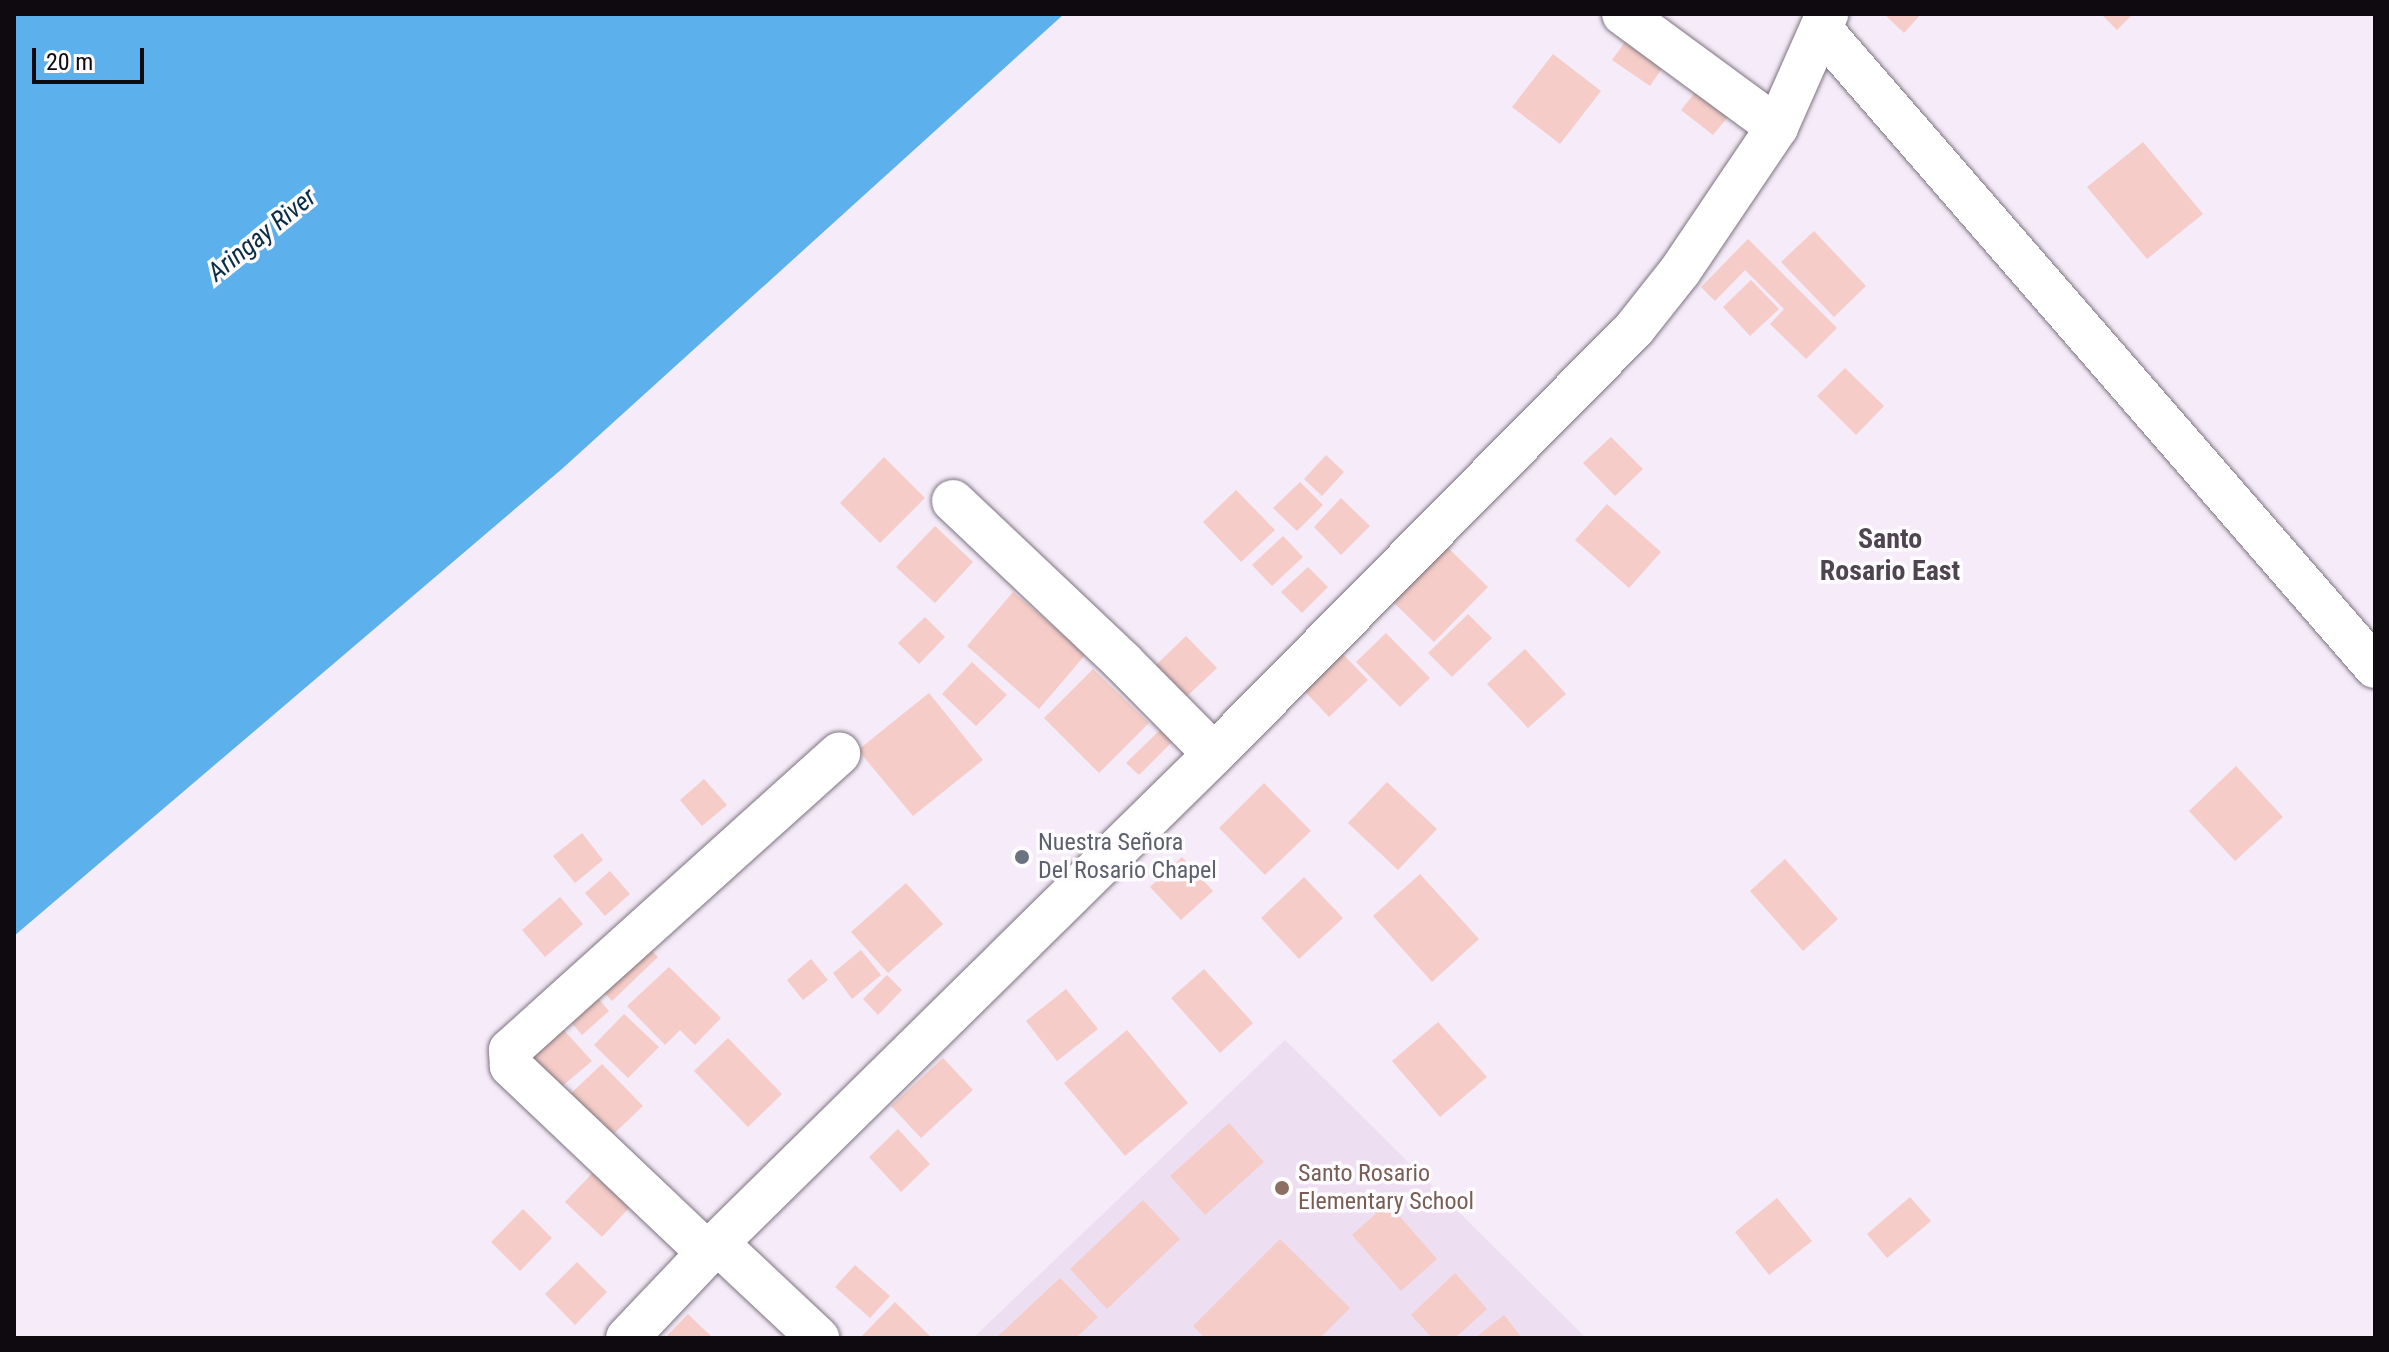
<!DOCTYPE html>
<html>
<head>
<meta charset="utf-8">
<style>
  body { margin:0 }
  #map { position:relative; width:2389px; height:1352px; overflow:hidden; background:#f6ebf9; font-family:"Roboto Condensed",sans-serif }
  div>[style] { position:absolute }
  .built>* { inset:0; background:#eedef1 }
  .water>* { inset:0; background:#5cb0eb }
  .building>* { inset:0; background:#f5ccc7 }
  .roads { filter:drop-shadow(0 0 2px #7d737f) drop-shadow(0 0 2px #7d737f) }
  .street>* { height:42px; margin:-21px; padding:0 21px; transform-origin:21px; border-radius:21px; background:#fff }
  .dots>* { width:22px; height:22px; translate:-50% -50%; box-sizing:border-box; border:4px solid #fefcff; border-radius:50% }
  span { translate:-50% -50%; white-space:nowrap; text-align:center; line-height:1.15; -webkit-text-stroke:7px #fefcff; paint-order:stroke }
  .worship-label { font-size:24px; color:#5b616d }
  .left { translate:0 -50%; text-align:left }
  .education-label { font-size:24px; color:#785e54 }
  .water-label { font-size:26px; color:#072c44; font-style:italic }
  .quarter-label { font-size:28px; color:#4e4550; font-weight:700 }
  .frame { position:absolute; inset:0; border:16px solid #0e0a0f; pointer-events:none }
  .scale { position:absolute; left:32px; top:48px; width:112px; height:36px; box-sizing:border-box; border:4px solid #0e0a0f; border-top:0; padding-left:10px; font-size:24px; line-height:28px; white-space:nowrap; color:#0e0a0f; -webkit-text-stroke:6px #fefcff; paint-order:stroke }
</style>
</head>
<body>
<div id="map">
  <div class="built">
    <i style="clip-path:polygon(1285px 1040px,1585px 1337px,973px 1338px)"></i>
  </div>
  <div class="water">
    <i style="clip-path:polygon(14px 14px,1064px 14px,563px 468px,14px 936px)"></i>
  </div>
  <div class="building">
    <i style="clip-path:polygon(1884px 14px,1921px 14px,1904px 33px)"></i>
    <i style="clip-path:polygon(2101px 14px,2133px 14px,2117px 30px)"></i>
    <i style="clip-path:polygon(1630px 35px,1667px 61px,1650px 86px,1612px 60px)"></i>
    <i style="clip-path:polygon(1553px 54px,1601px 91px,1560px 144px,1512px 107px)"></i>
    <i style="clip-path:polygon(1705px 80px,1737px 106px,1713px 135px,1681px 110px)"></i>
    <i style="clip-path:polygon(2143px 142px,2203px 214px,2147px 259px,2087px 187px)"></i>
    <i style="clip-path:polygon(1814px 231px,1866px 286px,1834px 317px,1781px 262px)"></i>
    <i style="clip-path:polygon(1748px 239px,1837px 328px,1806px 359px,1770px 324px,1784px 309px,1745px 270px,1715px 301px,1701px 287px)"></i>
    <i style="clip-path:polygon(1751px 280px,1779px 309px,1750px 336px,1723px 307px)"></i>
    <i style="clip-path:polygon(1845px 368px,1884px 406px,1856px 435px,1817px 396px)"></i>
    <i style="clip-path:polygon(1611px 437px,1643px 469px,1615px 496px,1583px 463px)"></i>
    <i style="clip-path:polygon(1326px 455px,1344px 472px,1322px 496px,1304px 479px)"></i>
    <i style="clip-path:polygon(884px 457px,925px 498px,880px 543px,840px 503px)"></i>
    <i style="clip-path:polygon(1300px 482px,1323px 505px,1297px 531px,1273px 508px)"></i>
    <i style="clip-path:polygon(1236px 490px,1275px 530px,1241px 562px,1203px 522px)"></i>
    <i style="clip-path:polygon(1341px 498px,1370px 526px,1341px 555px,1314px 527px)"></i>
    <i style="clip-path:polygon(1607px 504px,1661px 552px,1629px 588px,1575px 540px)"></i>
    <i style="clip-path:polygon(935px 526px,973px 562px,935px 603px,896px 567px)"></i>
    <i style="clip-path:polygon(1283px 536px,1303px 557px,1272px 586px,1252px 565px)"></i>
    <i style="clip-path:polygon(1439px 539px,1488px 587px,1434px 642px,1385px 594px)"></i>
    <i style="clip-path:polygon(1308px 567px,1328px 587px,1302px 613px,1281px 592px)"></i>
    <i style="clip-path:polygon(1013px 592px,1086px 654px,1039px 709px,967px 646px)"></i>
    <i style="clip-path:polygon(1468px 614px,1492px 638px,1452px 677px,1428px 653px)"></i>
    <i style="clip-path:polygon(925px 617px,945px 637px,919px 664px,898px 643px)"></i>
    <i style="clip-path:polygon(1386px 633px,1430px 678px,1400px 707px,1356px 662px)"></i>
    <i style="clip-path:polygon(1186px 636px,1217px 668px,1184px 699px,1153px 668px)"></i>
    <i style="clip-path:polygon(1333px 644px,1368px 680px,1329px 717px,1295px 681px)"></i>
    <i style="clip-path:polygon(1525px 649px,1566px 694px,1528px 728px,1487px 684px)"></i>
    <i style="clip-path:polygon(972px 662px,1007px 695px,976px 726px,942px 694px)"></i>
    <i style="clip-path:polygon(1093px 669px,1149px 723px,1099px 773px,1044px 718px)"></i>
    <i style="clip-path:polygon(929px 693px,983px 760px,913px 816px,858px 750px)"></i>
    <i style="clip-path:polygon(1162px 728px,1182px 732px,1139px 775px,1126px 763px)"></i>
    <i style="clip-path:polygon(2236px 766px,2283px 817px,2235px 861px,2189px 811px)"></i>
    <i style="clip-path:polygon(704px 779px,727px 805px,702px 826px,680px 800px)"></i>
    <i style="clip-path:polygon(1387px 782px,1437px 829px,1398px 870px,1348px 823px)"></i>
    <i style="clip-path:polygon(1264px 783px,1311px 831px,1265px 875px,1219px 828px)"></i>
    <i style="clip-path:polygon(582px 833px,603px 860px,575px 883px,553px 856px)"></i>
    <i style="clip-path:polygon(1182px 857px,1213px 891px,1181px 920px,1150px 887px)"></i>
    <i style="clip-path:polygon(1785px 859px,1838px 919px,1803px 951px,1750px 891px)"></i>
    <i style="clip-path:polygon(610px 871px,630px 894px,605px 916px,585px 893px)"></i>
    <i style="clip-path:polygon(1420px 874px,1479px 939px,1432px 982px,1373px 916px)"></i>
    <i style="clip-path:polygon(1304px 877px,1343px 918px,1299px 959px,1261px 918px)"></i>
    <i style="clip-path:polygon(906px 883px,943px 924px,888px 973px,851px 932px)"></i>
    <i style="clip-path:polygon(560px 897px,583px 924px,545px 957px,522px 930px)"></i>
    <i style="clip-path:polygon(640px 939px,658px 957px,612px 1001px,595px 983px)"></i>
    <i style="clip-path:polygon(861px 950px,881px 975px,852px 999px,833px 973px)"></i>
    <i style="clip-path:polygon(811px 959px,828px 980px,803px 1000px,787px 980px)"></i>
    <i style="clip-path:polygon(669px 967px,721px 1018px,695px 1045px,680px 1030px,665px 1045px,627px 1006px)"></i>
    <i style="clip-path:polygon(1204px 969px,1253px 1023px,1220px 1053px,1171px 998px)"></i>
    <i style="clip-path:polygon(887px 975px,902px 990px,878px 1015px,863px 999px)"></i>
    <i style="clip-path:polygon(1066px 989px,1098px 1029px,1057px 1061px,1026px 1021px)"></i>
    <i style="clip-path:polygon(592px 991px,609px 1011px,582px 1035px,565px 1015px)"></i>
    <i style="clip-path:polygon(624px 1014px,659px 1047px,628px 1078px,594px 1045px)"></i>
    <i style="clip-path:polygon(1438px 1022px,1487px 1077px,1440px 1117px,1392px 1061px)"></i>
    <i style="clip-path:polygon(560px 1026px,592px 1061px,554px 1093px,523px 1061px)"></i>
    <i style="clip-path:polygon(1127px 1030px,1188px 1103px,1125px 1156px,1064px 1083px)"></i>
    <i style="clip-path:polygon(728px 1038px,782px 1094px,748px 1127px,694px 1071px)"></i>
    <i style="clip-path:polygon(943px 1058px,973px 1090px,921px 1138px,891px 1106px)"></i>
    <i style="clip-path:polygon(602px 1064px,643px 1106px,604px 1143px,563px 1101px)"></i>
    <i style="clip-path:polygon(1229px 1123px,1264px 1162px,1205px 1215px,1170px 1176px)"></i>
    <i style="clip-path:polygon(898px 1129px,930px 1164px,901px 1192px,869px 1157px)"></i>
    <i style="clip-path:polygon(603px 1162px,640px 1196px,602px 1237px,565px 1202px)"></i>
    <i style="clip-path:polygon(1910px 1197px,1931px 1221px,1887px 1258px,1867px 1234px)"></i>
    <i style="clip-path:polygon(1777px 1198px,1812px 1241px,1769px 1275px,1735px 1232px)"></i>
    <i style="clip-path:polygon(1143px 1200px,1180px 1239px,1107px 1309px,1070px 1269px)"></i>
    <i style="clip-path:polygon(1388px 1203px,1437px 1259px,1401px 1291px,1352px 1235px)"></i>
    <i style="clip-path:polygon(523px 1209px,552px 1238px,520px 1271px,491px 1242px)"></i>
    <i style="clip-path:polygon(1280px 1239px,1350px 1308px,1320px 1338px,1205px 1338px,1193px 1326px)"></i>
    <i style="clip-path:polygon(577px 1262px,607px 1292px,575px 1325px,545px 1294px)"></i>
    <i style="clip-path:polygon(855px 1265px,890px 1296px,870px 1318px,835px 1287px)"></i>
    <i style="clip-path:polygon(1455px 1273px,1487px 1309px,1455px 1338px,1432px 1338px,1411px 1315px)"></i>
    <i style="clip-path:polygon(1060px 1278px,1098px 1317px,1076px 1338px,996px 1338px)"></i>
    <i style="clip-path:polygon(895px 1302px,932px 1338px,860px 1338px)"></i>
    <i style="clip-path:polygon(688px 1314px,713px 1338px,665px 1338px)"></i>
    <i style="clip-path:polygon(1504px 1315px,1522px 1338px,1475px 1338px)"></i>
  </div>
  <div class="roads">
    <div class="street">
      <i style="left:1623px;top:14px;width:191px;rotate:36.3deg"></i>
      <i style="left:1821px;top:29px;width:845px;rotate:49.03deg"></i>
      <i style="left:953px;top:501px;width:234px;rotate:43.4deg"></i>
      <i style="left:1123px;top:662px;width:129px;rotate:45.3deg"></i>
      <i style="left:717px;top:1243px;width:139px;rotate:43.2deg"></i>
      <i style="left:708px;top:1253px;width:272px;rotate:-136.5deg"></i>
      <i style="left:511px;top:1066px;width:16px;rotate:-94deg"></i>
      <i style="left:510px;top:1050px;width:443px;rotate:-42deg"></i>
      <i style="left:627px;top:1338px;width:131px;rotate:-46.5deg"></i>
      <i style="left:717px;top:1243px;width:697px;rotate:-44.54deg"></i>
      <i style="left:1214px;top:754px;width:598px;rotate:-45.34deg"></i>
      <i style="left:1634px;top:329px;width:74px;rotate:-51.6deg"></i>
      <i style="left:1680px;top:271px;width:174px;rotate:-56deg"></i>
      <i style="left:1777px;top:127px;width:124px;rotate:-66.1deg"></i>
    </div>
  </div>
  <div class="dots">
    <i style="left:1022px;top:857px;background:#6b7280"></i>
    <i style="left:1282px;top:1188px;background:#8d6e63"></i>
  </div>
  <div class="worship-label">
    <span class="left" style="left:1038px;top:857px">Nuestra Señora<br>Del Rosario Chapel</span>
  </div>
  <div class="education-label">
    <span class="left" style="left:1298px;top:1188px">Santo Rosario<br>Elementary School</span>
  </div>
  <div class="water-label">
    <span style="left:262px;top:235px;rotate:-39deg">Aringay River</span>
  </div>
  <div class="quarter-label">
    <span style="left:1890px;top:555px">Santo<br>Rosario East</span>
  </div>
  <div class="frame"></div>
  <div class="scale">20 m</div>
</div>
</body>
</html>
